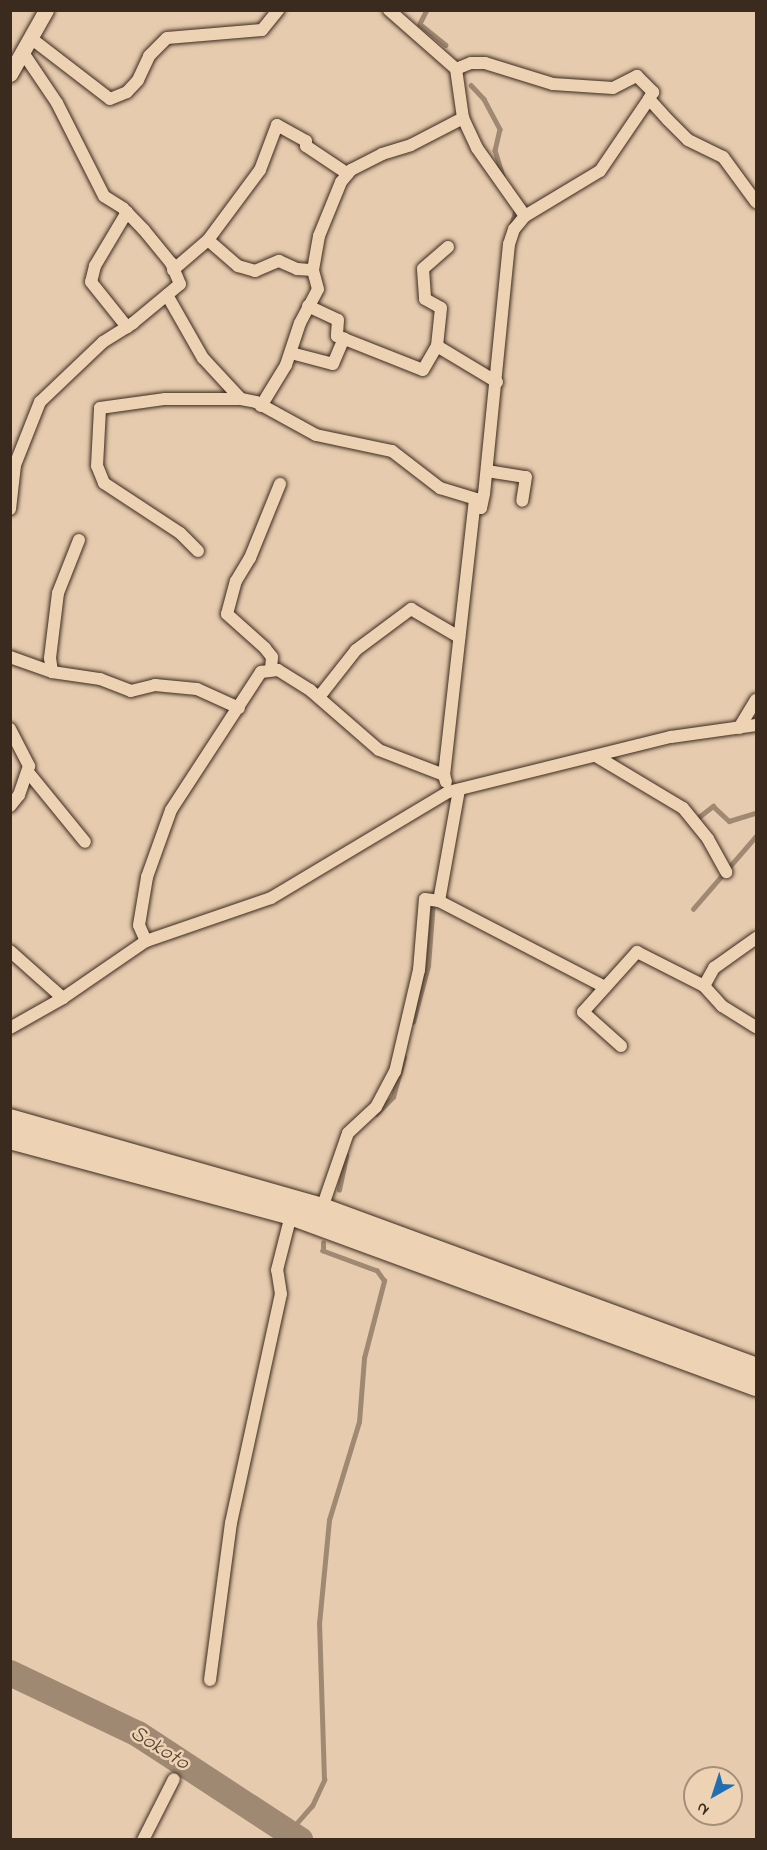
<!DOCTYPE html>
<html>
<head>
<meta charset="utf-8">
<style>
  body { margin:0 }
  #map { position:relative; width:767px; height:1850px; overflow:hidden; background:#e6cbae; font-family:"Indie Flower",sans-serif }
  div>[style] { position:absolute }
  .stream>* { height:4.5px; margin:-2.25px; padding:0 2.25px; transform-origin:2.25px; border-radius:2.25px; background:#a08973 }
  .river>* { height:26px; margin:-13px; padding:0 13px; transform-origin:13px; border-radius:13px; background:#a08973 }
  .roads { filter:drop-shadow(0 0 2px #3b2a1e) drop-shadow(0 0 2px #3b2a1e) }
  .minor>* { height:12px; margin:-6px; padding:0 6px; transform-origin:6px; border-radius:6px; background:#edd2b4 }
  .tertiary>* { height:15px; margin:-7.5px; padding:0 7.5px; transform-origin:7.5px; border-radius:7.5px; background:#edd2b4 }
  .primary>* { height:20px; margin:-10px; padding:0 10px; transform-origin:10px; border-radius:10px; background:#edd2b4 }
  span { translate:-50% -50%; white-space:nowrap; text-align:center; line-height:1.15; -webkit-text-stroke:5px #edd2b4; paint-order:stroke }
  .water-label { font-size:22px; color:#544233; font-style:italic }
  .frame { position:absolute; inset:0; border:12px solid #3b2a1e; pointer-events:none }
  .north { position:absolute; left:683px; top:1766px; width:60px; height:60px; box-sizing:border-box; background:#edd2b4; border:2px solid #a68f78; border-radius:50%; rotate:219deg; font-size:16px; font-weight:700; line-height:24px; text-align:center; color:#3b2a1e }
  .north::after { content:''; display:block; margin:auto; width:21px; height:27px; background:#1f6fb2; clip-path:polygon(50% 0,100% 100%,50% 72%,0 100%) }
</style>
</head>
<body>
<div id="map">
  <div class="stream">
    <i style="left:427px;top:10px;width:16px;rotate:117deg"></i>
    <i style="left:420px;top:24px;width:33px;rotate:39deg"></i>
    <i style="left:471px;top:85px;width:19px;rotate:47deg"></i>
    <i style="left:484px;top:99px;width:34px;rotate:62deg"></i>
    <i style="left:500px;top:129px;width:22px;rotate:103deg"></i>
    <i style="left:495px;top:150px;width:27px;rotate:73deg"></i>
    <i style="left:511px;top:226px;width:18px;rotate:-74deg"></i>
    <i style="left:695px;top:820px;width:23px;rotate:-38deg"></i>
    <i style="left:713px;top:806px;width:22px;rotate:43deg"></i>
    <i style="left:729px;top:821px;width:28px;rotate:-17deg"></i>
    <i style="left:693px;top:909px;width:96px;rotate:-49.2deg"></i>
    <i style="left:413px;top:1022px;width:58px;rotate:-75deg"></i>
    <i style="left:428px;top:966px;width:65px;rotate:-85.6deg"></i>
    <i style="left:376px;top:1114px;width:24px;rotate:-45deg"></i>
    <i style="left:393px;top:1097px;width:41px;rotate:-74.6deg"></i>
    <i style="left:339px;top:1190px;width:35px;rotate:-78deg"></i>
    <i style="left:289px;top:1832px;width:35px;rotate:-49deg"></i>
    <i style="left:312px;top:1806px;width:29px;rotate:-65deg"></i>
    <i style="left:324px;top:1780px;width:156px;rotate:-91.8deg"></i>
    <i style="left:319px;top:1624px;width:104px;rotate:-84.5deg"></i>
    <i style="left:329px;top:1520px;width:102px;rotate:-73deg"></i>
    <i style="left:359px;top:1422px;width:64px;rotate:-85.5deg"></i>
    <i style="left:364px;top:1358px;width:80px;rotate:-75.4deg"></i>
    <i style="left:384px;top:1281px;width:12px;rotate:-125deg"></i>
    <i style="left:377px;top:1271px;width:58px;rotate:-159.7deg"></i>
    <i style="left:323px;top:1251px;width:8px;rotate:-90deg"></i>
  </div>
  <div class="river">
    <i style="left:10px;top:1673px;width:142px;rotate:25.5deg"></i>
    <i style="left:138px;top:1734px;width:194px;rotate:33.2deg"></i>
  </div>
  <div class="roads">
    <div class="minor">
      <i style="left:389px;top:10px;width:89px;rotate:41.4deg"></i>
      <i style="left:32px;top:39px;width:98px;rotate:37.6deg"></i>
      <i style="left:110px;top:99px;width:18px;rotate:-22deg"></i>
      <i style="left:127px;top:92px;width:16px;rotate:-47deg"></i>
      <i style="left:138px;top:80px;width:26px;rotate:-65deg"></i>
      <i style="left:149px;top:56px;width:25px;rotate:-45deg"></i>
      <i style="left:167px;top:38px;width:95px;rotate:-4.8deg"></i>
      <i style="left:262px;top:30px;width:26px;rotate:-51deg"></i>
      <i style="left:463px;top:118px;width:49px;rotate:-98.1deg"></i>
      <i style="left:456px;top:69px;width:16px;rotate:-22deg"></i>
      <i style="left:471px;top:63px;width:14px"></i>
      <i style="left:485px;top:63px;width:71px;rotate:17.2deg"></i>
      <i style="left:553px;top:84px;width:60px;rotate:3.8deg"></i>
      <i style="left:613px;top:88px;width:27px;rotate:-27deg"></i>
      <i style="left:637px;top:76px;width:23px;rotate:45deg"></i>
      <i style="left:653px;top:92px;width:8px;rotate:120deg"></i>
      <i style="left:649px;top:99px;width:28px;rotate:48deg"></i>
      <i style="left:668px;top:120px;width:28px;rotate:45deg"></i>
      <i style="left:688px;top:140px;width:39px;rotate:26deg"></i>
      <i style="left:723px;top:157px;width:56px;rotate:53.7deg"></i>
      <i style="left:127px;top:212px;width:63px;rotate:120.7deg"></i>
      <i style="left:95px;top:266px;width:16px;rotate:104deg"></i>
      <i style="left:91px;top:282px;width:58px;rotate:51.3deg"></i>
      <i style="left:525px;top:216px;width:87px;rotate:-31deg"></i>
      <i style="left:600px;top:171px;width:87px;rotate:-55.8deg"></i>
      <i style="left:208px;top:240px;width:40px;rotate:41deg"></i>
      <i style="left:238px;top:266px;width:18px;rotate:16deg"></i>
      <i style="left:255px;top:271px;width:26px;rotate:-23deg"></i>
      <i style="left:279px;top:261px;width:20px;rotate:24deg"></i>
      <i style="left:297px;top:269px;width:16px;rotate:4deg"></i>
      <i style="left:448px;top:247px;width:33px;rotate:139deg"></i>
      <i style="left:423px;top:269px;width:30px;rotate:86deg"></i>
      <i style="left:425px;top:299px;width:18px;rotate:29deg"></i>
      <i style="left:441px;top:308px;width:38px;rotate:96deg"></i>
      <i style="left:437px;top:346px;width:70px;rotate:31deg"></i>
      <i style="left:173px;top:270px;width:46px;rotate:-40.6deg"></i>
      <i style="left:208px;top:240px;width:87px;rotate:-53.4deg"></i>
      <i style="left:260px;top:170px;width:48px;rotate:-69.3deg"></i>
      <i style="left:277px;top:125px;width:33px;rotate:29deg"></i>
      <i style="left:306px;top:141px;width:5px;rotate:90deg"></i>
      <i style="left:306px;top:146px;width:50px;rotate:33.7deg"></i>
      <i style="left:167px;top:295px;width:73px;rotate:60.3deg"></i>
      <i style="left:203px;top:358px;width:56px;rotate:47.2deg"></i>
      <i style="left:241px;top:399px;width:15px;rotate:11deg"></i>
      <i style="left:256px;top:402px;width:68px;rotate:28.8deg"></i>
      <i style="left:316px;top:435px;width:78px;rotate:11.9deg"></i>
      <i style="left:392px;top:451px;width:61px;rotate:37.6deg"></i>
      <i style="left:440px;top:488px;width:37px;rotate:17deg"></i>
      <i style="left:475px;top:499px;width:278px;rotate:96.4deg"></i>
      <i style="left:308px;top:306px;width:33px;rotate:25deg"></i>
      <i style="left:338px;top:320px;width:16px;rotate:94deg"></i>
      <i style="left:337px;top:336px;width:92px;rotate:21.6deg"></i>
      <i style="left:423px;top:370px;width:28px;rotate:-60deg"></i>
      <i style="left:291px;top:353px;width:43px;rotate:14.7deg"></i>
      <i style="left:333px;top:364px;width:28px;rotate:-67deg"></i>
      <i style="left:261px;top:406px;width:48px;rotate:-58.6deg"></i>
      <i style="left:286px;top:365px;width:44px;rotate:-71.6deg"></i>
      <i style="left:300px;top:323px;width:38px;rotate:-62deg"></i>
      <i style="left:318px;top:289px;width:20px;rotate:-105deg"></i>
      <i style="left:313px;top:270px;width:35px;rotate:-80deg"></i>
      <i style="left:319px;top:236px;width:58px;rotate:-67.8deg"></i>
      <i style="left:341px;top:182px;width:16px;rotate:-50deg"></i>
      <i style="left:351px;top:170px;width:35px;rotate:-27deg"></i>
      <i style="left:382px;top:154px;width:30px;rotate:-17deg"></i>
      <i style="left:411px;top:145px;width:59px;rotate:-27.4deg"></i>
      <i style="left:463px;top:118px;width:33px;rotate:65deg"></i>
      <i style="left:477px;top:148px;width:83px;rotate:54.8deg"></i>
      <i style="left:525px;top:216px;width:17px;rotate:130deg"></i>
      <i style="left:514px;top:229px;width:16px;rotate:108deg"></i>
      <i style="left:509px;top:244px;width:251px;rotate:95.7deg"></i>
      <i style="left:484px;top:494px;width:14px;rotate:102deg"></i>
      <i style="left:481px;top:508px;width:5px;rotate:-169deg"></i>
      <i style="left:487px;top:471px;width:39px;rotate:9deg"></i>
      <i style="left:526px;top:477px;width:24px;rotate:99deg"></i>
      <i style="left:10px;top:509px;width:44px;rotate:-83.5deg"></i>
      <i style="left:15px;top:465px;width:68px;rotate:-68.4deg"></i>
      <i style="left:40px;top:402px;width:87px;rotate:-43.6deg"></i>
      <i style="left:103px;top:342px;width:36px;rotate:-32deg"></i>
      <i style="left:133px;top:323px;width:61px;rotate:-39.7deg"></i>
      <i style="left:180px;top:284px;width:23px;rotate:-113deg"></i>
      <i style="left:171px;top:263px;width:43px;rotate:-129.3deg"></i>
      <i style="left:144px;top:230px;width:30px;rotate:-134deg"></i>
      <i style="left:123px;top:208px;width:22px;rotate:-148deg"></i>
      <i style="left:104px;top:196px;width:104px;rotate:-116.8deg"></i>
      <i style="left:57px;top:103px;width:59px;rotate:-124deg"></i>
      <i style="left:198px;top:551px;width:25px;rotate:-135deg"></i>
      <i style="left:180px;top:533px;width:91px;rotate:-146.7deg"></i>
      <i style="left:104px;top:483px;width:18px;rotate:-112deg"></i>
      <i style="left:97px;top:466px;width:58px;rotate:-87deg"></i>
      <i style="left:100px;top:408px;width:66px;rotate:-7.9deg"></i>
      <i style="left:165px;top:399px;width:76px"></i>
      <i style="left:10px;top:657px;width:45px;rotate:19.7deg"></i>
      <i style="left:52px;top:672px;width:49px;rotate:8.3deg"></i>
      <i style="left:100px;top:679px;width:33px;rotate:21deg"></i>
      <i style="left:131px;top:691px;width:25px;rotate:-14deg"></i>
      <i style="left:155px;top:685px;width:42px;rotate:5.4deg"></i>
      <i style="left:197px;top:689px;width:46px;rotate:24.3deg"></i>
      <i style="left:271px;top:669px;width:12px;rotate:-85deg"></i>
      <i style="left:272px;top:657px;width:11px;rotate:-128deg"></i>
      <i style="left:265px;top:648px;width:51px;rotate:-138.2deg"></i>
      <i style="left:227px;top:614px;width:34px;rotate:-75deg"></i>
      <i style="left:236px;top:581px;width:27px;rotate:-59deg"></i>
      <i style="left:250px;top:558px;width:80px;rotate:-67.9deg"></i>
      <i style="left:52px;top:672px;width:14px;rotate:-98deg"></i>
      <i style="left:50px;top:658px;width:65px;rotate:-83deg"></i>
      <i style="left:58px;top:593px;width:57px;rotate:-68.4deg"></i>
      <i style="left:319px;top:697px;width:60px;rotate:-51.8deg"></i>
      <i style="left:356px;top:650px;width:69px;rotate:-36.7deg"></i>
      <i style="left:411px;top:609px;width:56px;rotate:30.3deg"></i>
      <i style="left:739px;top:728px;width:33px;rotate:-59deg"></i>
      <i style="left:10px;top:729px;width:42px;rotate:62.8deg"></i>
      <i style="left:29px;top:766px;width:31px;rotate:109deg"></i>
      <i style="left:19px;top:795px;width:14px;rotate:129deg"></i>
      <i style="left:596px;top:756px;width:101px;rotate:30.9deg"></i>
      <i style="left:683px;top:808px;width:40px;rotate:51deg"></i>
      <i style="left:708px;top:839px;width:38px;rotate:61deg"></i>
      <i style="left:28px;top:772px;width:90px;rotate:50.8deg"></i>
      <i style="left:439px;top:901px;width:187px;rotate:27.4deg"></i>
      <i style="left:146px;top:941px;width:17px;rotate:-114deg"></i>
      <i style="left:139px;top:925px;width:49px;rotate:-80.5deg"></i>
      <i style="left:147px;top:877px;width:71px;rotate:-70.3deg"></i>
      <i style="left:171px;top:810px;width:165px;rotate:-56.9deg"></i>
      <i style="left:261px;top:672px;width:17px;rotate:-7deg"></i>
      <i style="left:278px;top:670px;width:38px;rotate:32deg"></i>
      <i style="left:310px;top:690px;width:91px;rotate:41deg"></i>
      <i style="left:379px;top:750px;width:70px;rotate:21deg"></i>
      <i style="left:444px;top:775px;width:7px;rotate:74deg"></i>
      <i style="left:10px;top:951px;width:71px;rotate:41.6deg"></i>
      <i style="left:704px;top:986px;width:21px;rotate:-61deg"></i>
      <i style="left:714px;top:968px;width:52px;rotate:-35.5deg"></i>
      <i style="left:10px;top:1028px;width:61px;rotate:-29.5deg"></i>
      <i style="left:63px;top:998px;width:101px;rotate:-34.5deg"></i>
      <i style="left:146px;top:941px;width:132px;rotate:-19deg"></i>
      <i style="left:271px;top:898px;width:206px;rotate:-30.9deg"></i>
      <i style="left:448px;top:792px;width:230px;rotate:-13.9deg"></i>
      <i style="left:671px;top:737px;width:86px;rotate:-8deg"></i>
      <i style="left:621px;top:1046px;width:51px;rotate:-138.2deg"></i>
      <i style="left:583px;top:1012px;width:81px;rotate:-48deg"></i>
      <i style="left:637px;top:952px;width:75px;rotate:26.9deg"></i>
      <i style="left:704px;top:986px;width:27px;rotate:48deg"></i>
      <i style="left:722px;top:1006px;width:40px;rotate:32deg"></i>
      <i style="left:322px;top:1208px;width:79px;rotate:-70.9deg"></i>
      <i style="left:348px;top:1133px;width:38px;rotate:-43deg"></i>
      <i style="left:376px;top:1107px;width:40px;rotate:-62deg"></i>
      <i style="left:395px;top:1072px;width:105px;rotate:-76.8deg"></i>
      <i style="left:419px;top:970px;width:71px;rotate:-85.2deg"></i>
      <i style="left:425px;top:899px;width:14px;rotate:8deg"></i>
      <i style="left:439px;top:901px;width:113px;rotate:-79.8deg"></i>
      <i style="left:210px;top:1680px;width:158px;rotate:-82.4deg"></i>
      <i style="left:231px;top:1523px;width:234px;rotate:-77.7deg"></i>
      <i style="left:281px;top:1294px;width:24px;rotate:-99deg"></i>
      <i style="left:277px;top:1270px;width:57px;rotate:-75.7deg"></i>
      <i style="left:143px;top:1840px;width:68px;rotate:-63.1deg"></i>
    </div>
    <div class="tertiary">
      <i style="left:10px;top:74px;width:73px;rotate:-60.6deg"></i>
    </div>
    <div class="primary">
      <i style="left:10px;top:1119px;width:324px;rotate:15.9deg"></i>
      <i style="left:322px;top:1208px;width:463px;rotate:20.2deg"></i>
      <i style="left:10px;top:1139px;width:291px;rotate:15.1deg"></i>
      <i style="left:291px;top:1215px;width:495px;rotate:20.2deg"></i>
    </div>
  </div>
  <div class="water-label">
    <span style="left:159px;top:1749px;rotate:32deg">Sokoto</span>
  </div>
  <div class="frame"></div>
  <div class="north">N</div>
</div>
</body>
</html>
